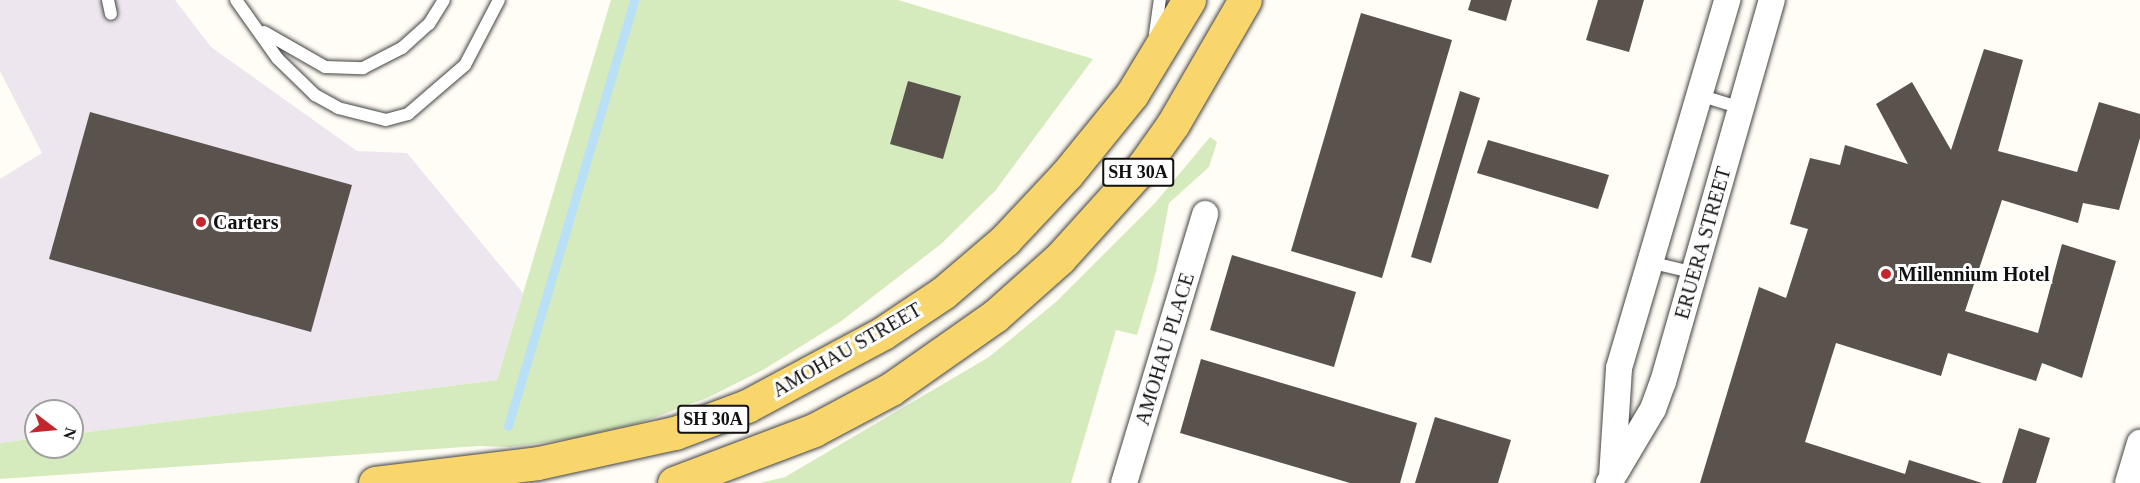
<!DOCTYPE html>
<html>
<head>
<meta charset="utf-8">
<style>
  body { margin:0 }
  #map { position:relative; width:2140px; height:483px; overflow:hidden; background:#fffdf5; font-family:"Times New Roman",serif }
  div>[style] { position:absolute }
  .industrial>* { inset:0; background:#eee6ef }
  .green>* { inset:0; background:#d5ebbd }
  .stream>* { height:9px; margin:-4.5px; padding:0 4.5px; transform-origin:4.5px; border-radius:4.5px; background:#b9e0f7 }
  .building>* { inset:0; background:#5a524d }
  .roads { filter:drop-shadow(0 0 2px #444) drop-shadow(0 0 2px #444) }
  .service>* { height:12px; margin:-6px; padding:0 6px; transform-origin:6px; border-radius:6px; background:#fff }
  .minor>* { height:26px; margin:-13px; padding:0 13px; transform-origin:13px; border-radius:13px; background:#fff }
  .primary>* { height:33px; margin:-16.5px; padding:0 16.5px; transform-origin:16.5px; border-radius:16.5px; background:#f9d66b }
  .dots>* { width:16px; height:16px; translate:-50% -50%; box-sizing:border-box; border:3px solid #fff; border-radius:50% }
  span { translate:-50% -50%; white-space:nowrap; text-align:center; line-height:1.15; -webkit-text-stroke:6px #fff; paint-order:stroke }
  .shield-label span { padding:2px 4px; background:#fff; border:2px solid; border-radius:4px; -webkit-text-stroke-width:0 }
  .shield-label { font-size:18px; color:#111; font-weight:700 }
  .poi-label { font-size:20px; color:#111; font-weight:700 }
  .left { translate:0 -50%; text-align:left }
  .street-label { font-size:20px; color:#111 }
  .north { position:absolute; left:24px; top:399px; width:60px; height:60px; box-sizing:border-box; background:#fff; border:2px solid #a0a0a0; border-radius:50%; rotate:106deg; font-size:16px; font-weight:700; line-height:24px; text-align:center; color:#111 }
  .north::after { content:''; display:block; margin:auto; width:21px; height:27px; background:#c4262e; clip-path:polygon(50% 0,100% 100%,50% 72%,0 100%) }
</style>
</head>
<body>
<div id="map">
  <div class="industrial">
    <i style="clip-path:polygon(0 0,175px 0,211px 47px,357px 151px,407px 153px,523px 293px,497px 380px,72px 434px,72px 411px,36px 411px,36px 438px,0 443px,0 179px,42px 153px,0 71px)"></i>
  </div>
  <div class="green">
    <i style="clip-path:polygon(611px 0,898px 0,1093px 59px,995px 191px,941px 244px,840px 322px,763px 370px,707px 398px,642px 422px,575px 438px,510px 447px,479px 446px,0 479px,0 443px,36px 438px,36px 447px,72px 447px,72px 434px,497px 380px)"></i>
    <i style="clip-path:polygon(1210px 137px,1217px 142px,1209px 167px,1169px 203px,1156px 272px,1137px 335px,1116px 330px,1071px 483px,760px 483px,785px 477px,989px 357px,1056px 302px,1156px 202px)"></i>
  </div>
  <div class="stream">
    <i style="left:508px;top:426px;width:444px;rotate:-73.5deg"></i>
  </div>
  <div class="building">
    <i style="clip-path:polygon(1471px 0,1512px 0,1506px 21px,1468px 10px)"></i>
    <i style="clip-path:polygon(1598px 0,1644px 0,1629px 52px,1586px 40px)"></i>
    <i style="clip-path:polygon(1361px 13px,1452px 40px,1382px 278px,1291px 251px)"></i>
    <i style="clip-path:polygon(1984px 49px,2023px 60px,1998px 151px,2077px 172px,2099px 102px,2140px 114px,2140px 138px,2119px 210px,2083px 203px,2078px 223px,2002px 200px,1965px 311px,2038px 333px,2062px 244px,2116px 261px,2082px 378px,2042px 363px,2036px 381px,1948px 353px,1941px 376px,1836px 343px,1805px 442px,1905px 474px,1909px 460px,1982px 483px,1700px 483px,1759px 287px,1786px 298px,1808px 229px,1790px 224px,1810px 158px,1840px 165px,1845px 145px,1908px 164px,1876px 104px,1912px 82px,1951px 150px)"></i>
    <i style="clip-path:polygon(908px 81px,961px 96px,943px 159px,890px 144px)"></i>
    <i style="clip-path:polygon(1460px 91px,1480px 98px,1431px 263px,1411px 257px)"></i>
    <i style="clip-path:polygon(90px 112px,352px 185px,311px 332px,49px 259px)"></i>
    <i style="clip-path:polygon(1488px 140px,1609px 175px,1598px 209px,1477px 173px)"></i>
    <i style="clip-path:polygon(1232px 255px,1356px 292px,1334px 367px,1210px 330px)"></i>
    <i style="clip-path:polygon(1201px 359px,1417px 423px,1400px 483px,1350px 483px,1180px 433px)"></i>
    <i style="clip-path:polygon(1435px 417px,1511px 440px,1498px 483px,1415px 483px)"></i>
    <i style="clip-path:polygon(2019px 428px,2050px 438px,2036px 483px,2002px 483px)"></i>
  </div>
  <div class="roads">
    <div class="service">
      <i style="left:108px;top:0;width:14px;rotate:78deg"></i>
      <i style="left:236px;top:0;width:72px;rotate:54.6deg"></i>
      <i style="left:278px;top:59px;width:52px;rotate:44.2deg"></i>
      <i style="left:315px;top:95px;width:26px;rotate:29deg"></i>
      <i style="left:338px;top:108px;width:49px;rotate:14deg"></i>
      <i style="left:386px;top:120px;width:23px;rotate:-15deg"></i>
      <i style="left:408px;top:114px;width:75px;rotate:-40.7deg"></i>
      <i style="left:465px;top:65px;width:73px;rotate:-62.4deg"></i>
      <i style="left:264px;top:32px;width:70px;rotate:29.8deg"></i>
      <i style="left:325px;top:67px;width:38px;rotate:2deg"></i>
      <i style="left:363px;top:68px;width:44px;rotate:-27.1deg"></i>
      <i style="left:402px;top:48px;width:36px;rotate:-42deg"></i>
      <i style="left:429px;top:24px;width:28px;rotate:-58deg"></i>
      <i style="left:1155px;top:34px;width:34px;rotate:-82deg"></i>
      <i style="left:1699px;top:95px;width:44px;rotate:17.2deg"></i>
      <i style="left:1649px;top:262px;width:47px;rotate:13.4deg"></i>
    </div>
    <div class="minor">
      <i style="left:1612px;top:477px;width:109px;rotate:-86.3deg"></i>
      <i style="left:1619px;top:368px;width:384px;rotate:-73.6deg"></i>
      <i style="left:1124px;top:483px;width:281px;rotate:-73.2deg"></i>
      <i style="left:1609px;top:483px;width:86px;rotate:-59.3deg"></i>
      <i style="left:1653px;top:409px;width:29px;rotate:-70deg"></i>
      <i style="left:1663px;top:382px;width:397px;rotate:-74.1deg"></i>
      <i style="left:2128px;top:483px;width:42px;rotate:-73.3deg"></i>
    </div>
    <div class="primary">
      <i style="left:375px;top:483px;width:164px;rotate:-7deg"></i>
      <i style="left:538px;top:463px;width:140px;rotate:-12.4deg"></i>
      <i style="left:675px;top:433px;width:77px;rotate:-20.6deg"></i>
      <i style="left:747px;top:406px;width:154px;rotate:-28.2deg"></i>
      <i style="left:883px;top:333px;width:72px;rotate:-33.7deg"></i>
      <i style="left:943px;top:293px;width:82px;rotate:-40.5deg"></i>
      <i style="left:1005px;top:240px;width:91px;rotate:-46.8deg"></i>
      <i style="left:1067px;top:174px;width:103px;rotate:-50.9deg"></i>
      <i style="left:1132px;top:94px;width:110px;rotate:-58.8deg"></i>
      <i style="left:674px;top:483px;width:150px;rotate:-20.7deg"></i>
      <i style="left:814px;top:430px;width:87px;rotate:-28deg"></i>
      <i style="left:891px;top:389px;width:127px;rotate:-35.1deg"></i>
      <i style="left:995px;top:316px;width:87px;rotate:-41.7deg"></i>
      <i style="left:1060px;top:258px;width:125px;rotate:-47.9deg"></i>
      <i style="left:1144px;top:165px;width:50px;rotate:-54.7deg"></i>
      <i style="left:1173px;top:124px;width:143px;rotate:-59.9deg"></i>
    </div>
  </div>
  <div class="dots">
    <i style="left:201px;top:222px;background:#c4262e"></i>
    <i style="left:1886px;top:274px;background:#c4262e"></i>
  </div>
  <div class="shield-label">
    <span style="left:1138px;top:172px">SH 30A</span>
    <span style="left:713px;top:419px">SH 30A</span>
  </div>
  <div class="poi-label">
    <span class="left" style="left:213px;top:222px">Carters</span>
    <span class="left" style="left:1898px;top:274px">Millennium Hotel</span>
  </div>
  <div class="street-label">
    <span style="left:1703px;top:243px;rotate:-74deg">ERUERA STREET</span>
    <span style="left:1165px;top:349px;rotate:-73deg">AMOHAU PLACE</span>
    <span style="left:847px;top:350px;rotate:-30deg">AMOHAU STREET</span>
  </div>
  <div class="north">N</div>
</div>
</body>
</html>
